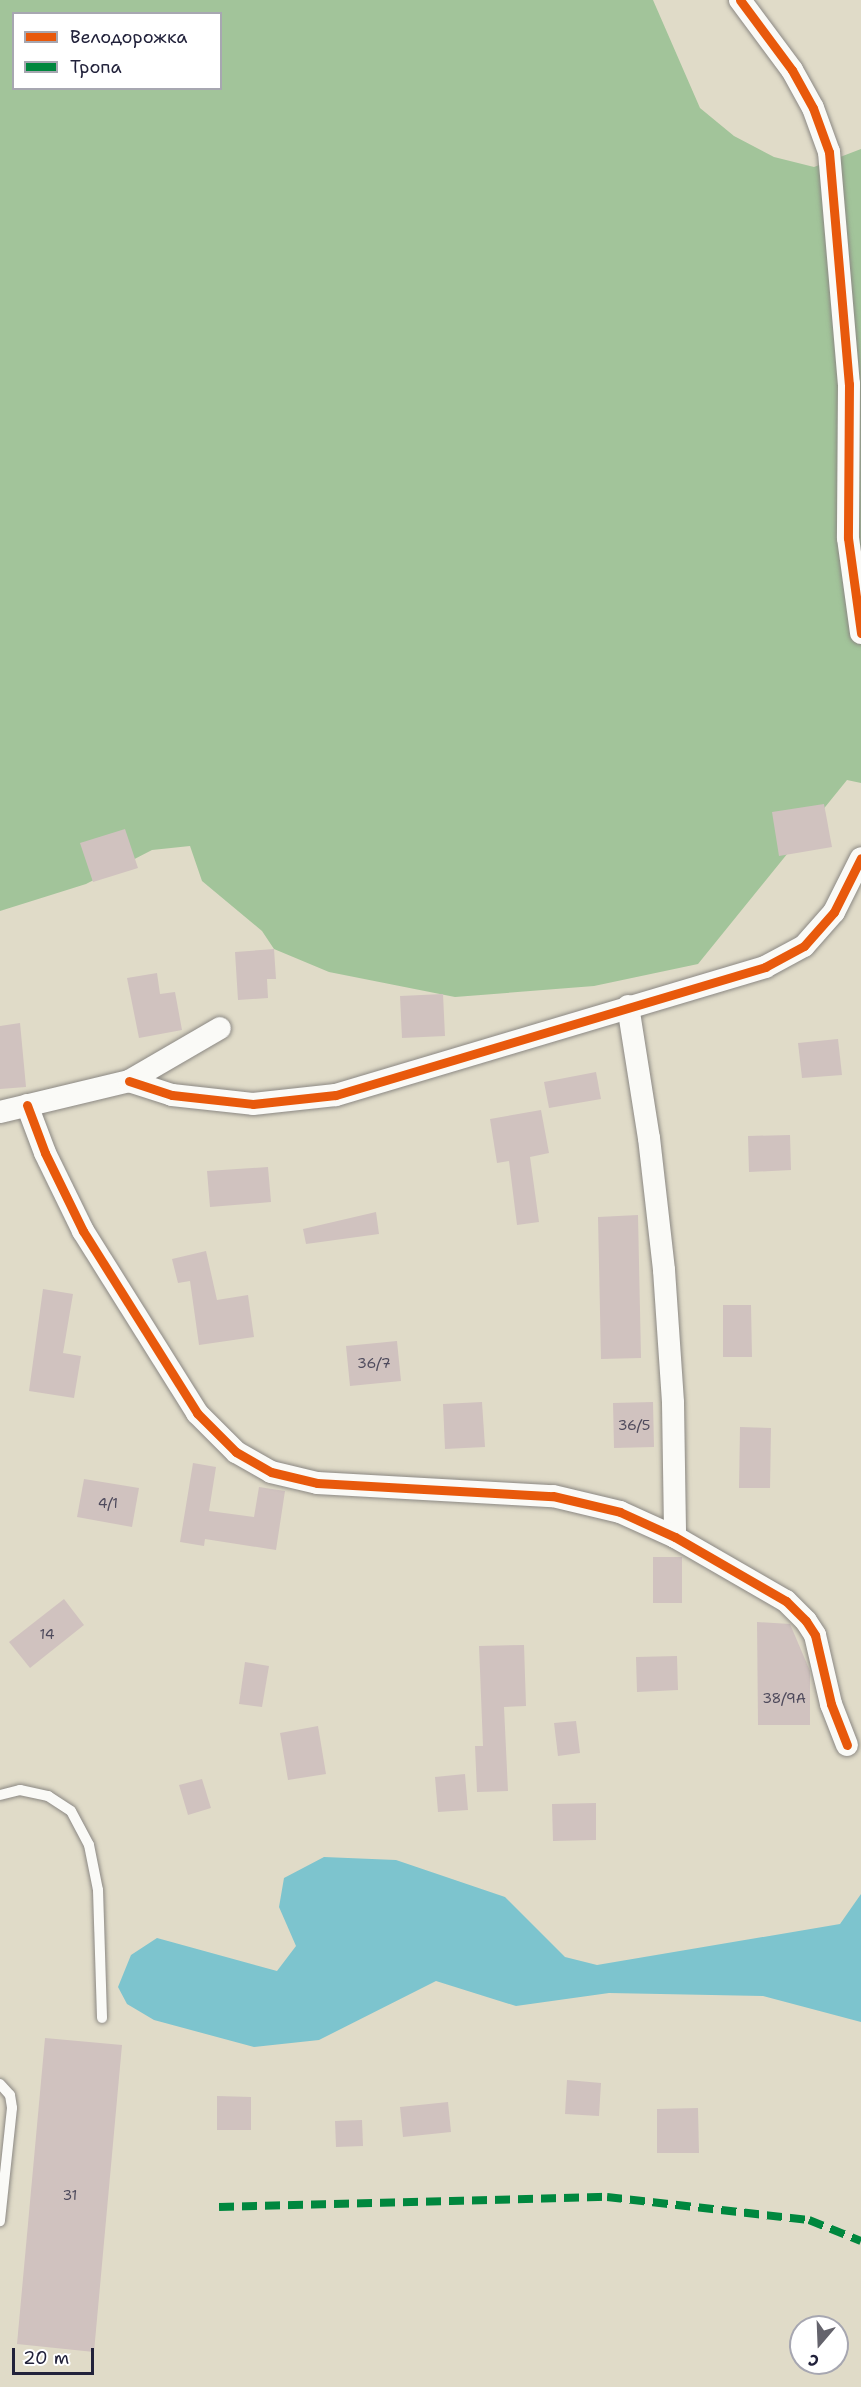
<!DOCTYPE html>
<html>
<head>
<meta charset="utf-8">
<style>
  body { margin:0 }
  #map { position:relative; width:861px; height:2387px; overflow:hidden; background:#e0dbc8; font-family:"Shantell Sans",sans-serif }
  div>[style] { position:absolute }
  .forest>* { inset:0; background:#a2c49a }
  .water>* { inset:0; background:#7dc4ce }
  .building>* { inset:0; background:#d0c2bf }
  .roads { filter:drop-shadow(0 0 2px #8b8883) drop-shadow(0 0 2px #8b8883) }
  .service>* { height:10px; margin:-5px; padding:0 5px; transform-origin:5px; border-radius:5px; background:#fafaf7 }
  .minor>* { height:22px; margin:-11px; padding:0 11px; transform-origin:11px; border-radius:11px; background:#fafaf7 }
  .quiet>* { height:8px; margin-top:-4px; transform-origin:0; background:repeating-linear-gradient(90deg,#00873e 0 15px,transparent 0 23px) }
  .cycleway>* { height:9px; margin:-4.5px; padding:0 4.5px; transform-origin:4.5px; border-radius:4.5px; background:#e8590c }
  span { translate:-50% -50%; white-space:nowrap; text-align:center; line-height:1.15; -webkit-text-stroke:5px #fff; paint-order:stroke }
  .number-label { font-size:14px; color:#4e4a5c }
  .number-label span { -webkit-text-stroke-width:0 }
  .legend { position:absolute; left:12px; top:12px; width:210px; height:78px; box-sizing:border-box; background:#fff; border:2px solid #a7a7b1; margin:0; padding:8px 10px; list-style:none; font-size:18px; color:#22223b }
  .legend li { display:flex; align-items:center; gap:12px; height:30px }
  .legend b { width:30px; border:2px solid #a7a7b1 }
  .north { position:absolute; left:789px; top:2315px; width:60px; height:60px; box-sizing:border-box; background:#fff; border:2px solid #a7a7b1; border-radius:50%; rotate:199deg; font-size:16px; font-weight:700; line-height:24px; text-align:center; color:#22223b }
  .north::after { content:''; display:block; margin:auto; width:21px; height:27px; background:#64636c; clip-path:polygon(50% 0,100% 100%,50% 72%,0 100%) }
  .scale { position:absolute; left:12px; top:2348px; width:82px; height:27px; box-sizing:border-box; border:3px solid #22223b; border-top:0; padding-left:8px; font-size:18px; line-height:21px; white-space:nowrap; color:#22223b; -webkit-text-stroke:4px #fff; paint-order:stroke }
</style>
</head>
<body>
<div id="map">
  <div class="forest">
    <i style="clip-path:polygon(evenodd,0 0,653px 0,700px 108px,734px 136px,774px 157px,814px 167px,861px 149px,861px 783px,847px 780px,698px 964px,594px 986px,455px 997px,329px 972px,274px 949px,262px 931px,202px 881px,190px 846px,152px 850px,86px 884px,0 911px,0 0,14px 14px,220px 14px,220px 88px,14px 88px,14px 14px)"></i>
  </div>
  <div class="water">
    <i style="clip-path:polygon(324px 1857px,396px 1860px,505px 1897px,565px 1957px,597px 1965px,840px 1924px,861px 1894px,861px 2022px,763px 1996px,609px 1993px,516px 2006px,436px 1981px,319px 2040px,254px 2047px,154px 2020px,127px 2004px,118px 1987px,131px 1955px,157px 1938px,277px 1971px,296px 1946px,279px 1907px,284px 1878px)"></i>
  </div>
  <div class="building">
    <i style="clip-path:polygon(824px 804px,832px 847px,779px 856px,772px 812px)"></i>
    <i style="clip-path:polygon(125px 829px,138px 868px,93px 882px,80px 843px)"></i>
    <i style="clip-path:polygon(274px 949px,276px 979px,267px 979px,268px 998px,238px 1000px,235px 952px)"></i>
    <i style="clip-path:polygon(157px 973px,160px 994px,175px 992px,182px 1030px,139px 1038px,127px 978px)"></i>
    <i style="clip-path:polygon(443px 994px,445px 1036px,402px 1038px,400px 996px)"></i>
    <i style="clip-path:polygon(20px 1023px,26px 1087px,0 1089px,0 1026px)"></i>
    <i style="clip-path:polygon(838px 1039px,842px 1075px,802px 1078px,798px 1043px)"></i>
    <i style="clip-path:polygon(596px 1072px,601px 1099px,549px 1108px,544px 1082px)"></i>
    <i style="clip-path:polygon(541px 1110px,549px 1153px,530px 1157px,539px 1222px,517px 1225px,509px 1161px,497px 1163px,490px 1119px)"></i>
    <i style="clip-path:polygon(790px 1135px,791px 1170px,749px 1172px,748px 1136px)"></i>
    <i style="clip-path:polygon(268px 1167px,271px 1202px,210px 1207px,207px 1171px)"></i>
    <i style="clip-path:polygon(376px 1212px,379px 1234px,306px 1244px,303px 1229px)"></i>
    <i style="clip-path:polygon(638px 1215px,641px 1358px,601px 1359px,598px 1217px)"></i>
    <i style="clip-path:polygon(206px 1251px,217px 1300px,248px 1295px,254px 1337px,199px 1345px,190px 1281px,178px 1283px,172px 1259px)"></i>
    <i style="clip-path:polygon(43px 1289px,73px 1294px,63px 1353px,81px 1356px,74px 1398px,29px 1391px)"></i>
    <i style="clip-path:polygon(723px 1305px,751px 1305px,752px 1357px,723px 1357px)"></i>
    <i style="clip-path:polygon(397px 1341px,401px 1381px,350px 1386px,346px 1346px)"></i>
    <i style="clip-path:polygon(482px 1402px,485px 1447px,445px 1449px,443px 1404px)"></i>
    <i style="clip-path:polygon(653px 1402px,654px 1447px,614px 1448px,613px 1403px)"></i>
    <i style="clip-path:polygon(740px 1427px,771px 1428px,770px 1488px,739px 1488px)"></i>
    <i style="clip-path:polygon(193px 1463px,216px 1467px,209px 1511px,254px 1517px,259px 1487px,285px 1491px,276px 1550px,205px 1539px,204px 1546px,180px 1542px)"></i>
    <i style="clip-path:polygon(84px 1479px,139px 1488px,132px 1527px,77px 1517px)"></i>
    <i style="clip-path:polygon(653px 1557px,682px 1557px,682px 1603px,653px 1603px)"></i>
    <i style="clip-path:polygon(64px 1599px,84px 1625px,30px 1668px,9px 1642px)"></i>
    <i style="clip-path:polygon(757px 1622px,790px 1624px,810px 1671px,810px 1725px,758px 1725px)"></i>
    <i style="clip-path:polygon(524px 1645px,526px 1706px,504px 1707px,508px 1791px,477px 1792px,475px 1746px,483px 1746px,479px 1646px)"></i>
    <i style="clip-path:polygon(677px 1656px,678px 1690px,637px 1692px,636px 1657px)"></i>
    <i style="clip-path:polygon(245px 1662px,269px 1666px,262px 1707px,239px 1704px)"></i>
    <i style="clip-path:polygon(576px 1721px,580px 1753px,558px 1756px,554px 1723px)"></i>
    <i style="clip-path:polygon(318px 1726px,326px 1774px,288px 1780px,280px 1733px)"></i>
    <i style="clip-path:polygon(465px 1774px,468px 1810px,438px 1812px,435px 1777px)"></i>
    <i style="clip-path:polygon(202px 1779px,211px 1808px,188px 1815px,179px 1785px)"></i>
    <i style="clip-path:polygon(596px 1803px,596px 1840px,553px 1841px,552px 1804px)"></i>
    <i style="clip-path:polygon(45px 2038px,122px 2045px,94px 2352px,17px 2344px)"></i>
    <i style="clip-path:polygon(567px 2080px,601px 2083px,599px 2116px,565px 2114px)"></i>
    <i style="clip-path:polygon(217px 2096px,251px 2097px,251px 2130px,217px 2130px)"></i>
    <i style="clip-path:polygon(448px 2102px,451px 2132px,403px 2137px,400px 2107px)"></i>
    <i style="clip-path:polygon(698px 2108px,699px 2153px,657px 2153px,657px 2109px)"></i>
    <i style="clip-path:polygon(362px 2120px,363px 2146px,336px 2147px,335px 2121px)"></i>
  </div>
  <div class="roads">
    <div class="service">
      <i style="left:0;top:1795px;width:21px;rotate:-14deg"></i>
      <i style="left:20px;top:1790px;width:29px;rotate:12deg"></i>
      <i style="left:48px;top:1796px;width:27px;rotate:33deg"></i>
      <i style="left:71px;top:1811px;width:38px;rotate:62deg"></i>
      <i style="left:89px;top:1845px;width:46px;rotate:78.7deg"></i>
      <i style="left:98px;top:1890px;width:128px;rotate:88.2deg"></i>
      <i style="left:0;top:2084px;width:15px;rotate:48deg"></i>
      <i style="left:10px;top:2095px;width:13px;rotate:81deg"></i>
      <i style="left:12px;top:2108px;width:114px;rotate:96.1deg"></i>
    </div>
    <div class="minor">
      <i style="left:740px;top:0;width:87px;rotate:53.4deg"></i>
      <i style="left:792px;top:70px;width:43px;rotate:61.1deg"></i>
      <i style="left:813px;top:108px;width:47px;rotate:70deg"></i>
      <i style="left:829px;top:152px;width:233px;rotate:85.1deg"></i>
      <i style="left:849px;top:384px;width:154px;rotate:90.4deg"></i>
      <i style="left:848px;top:538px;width:96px;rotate:82.2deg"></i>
      <i style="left:628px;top:1006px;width:134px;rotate:81deg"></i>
      <i style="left:649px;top:1138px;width:133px;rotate:83.5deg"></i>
      <i style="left:664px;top:1270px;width:133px;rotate:86.1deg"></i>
      <i style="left:673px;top:1403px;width:134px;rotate:89.1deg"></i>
      <i style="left:129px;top:1081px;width:45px;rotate:18deg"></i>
      <i style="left:172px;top:1095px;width:81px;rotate:6.3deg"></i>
      <i style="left:253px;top:1104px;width:83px;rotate:-6.2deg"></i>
      <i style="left:336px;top:1095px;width:448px;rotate:-16.6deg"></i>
      <i style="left:765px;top:967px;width:44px;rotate:-28.3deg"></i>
      <i style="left:804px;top:946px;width:45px;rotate:-48.6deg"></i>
      <i style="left:834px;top:912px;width:60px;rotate:-63.4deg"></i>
      <i style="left:27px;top:1105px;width:51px;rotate:69.4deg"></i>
      <i style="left:45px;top:1153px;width:87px;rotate:64deg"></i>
      <i style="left:83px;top:1231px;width:215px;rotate:57.9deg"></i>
      <i style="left:197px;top:1413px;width:55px;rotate:45deg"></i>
      <i style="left:236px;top:1452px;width:40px;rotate:29.7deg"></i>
      <i style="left:271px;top:1472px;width:47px;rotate:13.4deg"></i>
      <i style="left:317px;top:1483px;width:236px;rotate:3.2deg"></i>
      <i style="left:553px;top:1496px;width:69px;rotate:13.4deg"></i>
      <i style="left:620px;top:1512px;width:60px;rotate:24.4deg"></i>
      <i style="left:675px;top:1537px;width:128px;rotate:30deg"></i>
      <i style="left:786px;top:1601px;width:28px;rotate:45deg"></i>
      <i style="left:806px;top:1621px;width:17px;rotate:57deg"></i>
      <i style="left:815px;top:1635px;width:71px;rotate:76.9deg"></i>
      <i style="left:831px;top:1704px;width:44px;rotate:68.7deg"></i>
      <i style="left:0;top:1112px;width:133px;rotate:-13.5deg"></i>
      <i style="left:129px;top:1081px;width:105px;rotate:-30.2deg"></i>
    </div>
  </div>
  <div class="quiet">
    <i style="left:219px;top:2207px;width:388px;rotate:-1.5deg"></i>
    <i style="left:607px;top:2197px;width:203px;rotate:6.5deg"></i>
    <i style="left:809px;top:2220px;width:56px;rotate:22deg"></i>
  </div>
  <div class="cycleway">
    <i style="left:740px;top:0;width:87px;rotate:53.4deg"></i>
    <i style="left:792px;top:70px;width:43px;rotate:61.1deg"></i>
    <i style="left:813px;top:108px;width:47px;rotate:70deg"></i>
    <i style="left:829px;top:152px;width:233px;rotate:85.1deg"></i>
    <i style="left:849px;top:384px;width:154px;rotate:90.4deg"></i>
    <i style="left:848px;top:538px;width:96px;rotate:82.2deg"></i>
    <i style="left:129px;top:1081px;width:45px;rotate:18deg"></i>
    <i style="left:172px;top:1095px;width:81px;rotate:6.3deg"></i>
    <i style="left:253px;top:1104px;width:83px;rotate:-6.2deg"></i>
    <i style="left:336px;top:1095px;width:448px;rotate:-16.6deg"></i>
    <i style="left:765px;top:967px;width:44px;rotate:-28.3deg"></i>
    <i style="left:804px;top:946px;width:45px;rotate:-48.6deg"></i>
    <i style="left:834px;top:912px;width:60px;rotate:-63.4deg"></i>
    <i style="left:27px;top:1105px;width:51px;rotate:69.4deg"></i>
    <i style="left:45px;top:1153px;width:87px;rotate:64deg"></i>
    <i style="left:83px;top:1231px;width:215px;rotate:57.9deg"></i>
    <i style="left:197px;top:1413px;width:55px;rotate:45deg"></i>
    <i style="left:236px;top:1452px;width:40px;rotate:29.7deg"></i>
    <i style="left:271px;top:1472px;width:47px;rotate:13.4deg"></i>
    <i style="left:317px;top:1483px;width:236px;rotate:3.2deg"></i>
    <i style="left:553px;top:1496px;width:69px;rotate:13.4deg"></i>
    <i style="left:620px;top:1512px;width:60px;rotate:24.4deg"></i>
    <i style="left:675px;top:1537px;width:128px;rotate:30deg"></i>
    <i style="left:786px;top:1601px;width:28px;rotate:45deg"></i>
    <i style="left:806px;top:1621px;width:17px;rotate:57deg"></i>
    <i style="left:815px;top:1635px;width:71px;rotate:76.9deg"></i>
    <i style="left:831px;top:1704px;width:44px;rotate:68.7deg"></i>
  </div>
  <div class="number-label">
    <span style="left:374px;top:1363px">36/7</span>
    <span style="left:634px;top:1425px">36/5</span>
    <span style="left:108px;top:1503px">4/1</span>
    <span style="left:47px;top:1634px">14</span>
    <span style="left:784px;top:1698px">38/9А</span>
    <span style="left:70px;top:2195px">31</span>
  </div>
  <ul class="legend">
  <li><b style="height:8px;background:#e8590c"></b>Велодорожка</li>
  <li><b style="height:8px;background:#00873e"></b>Тропа</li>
  </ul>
  <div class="north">С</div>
  <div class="scale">20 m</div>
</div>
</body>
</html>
